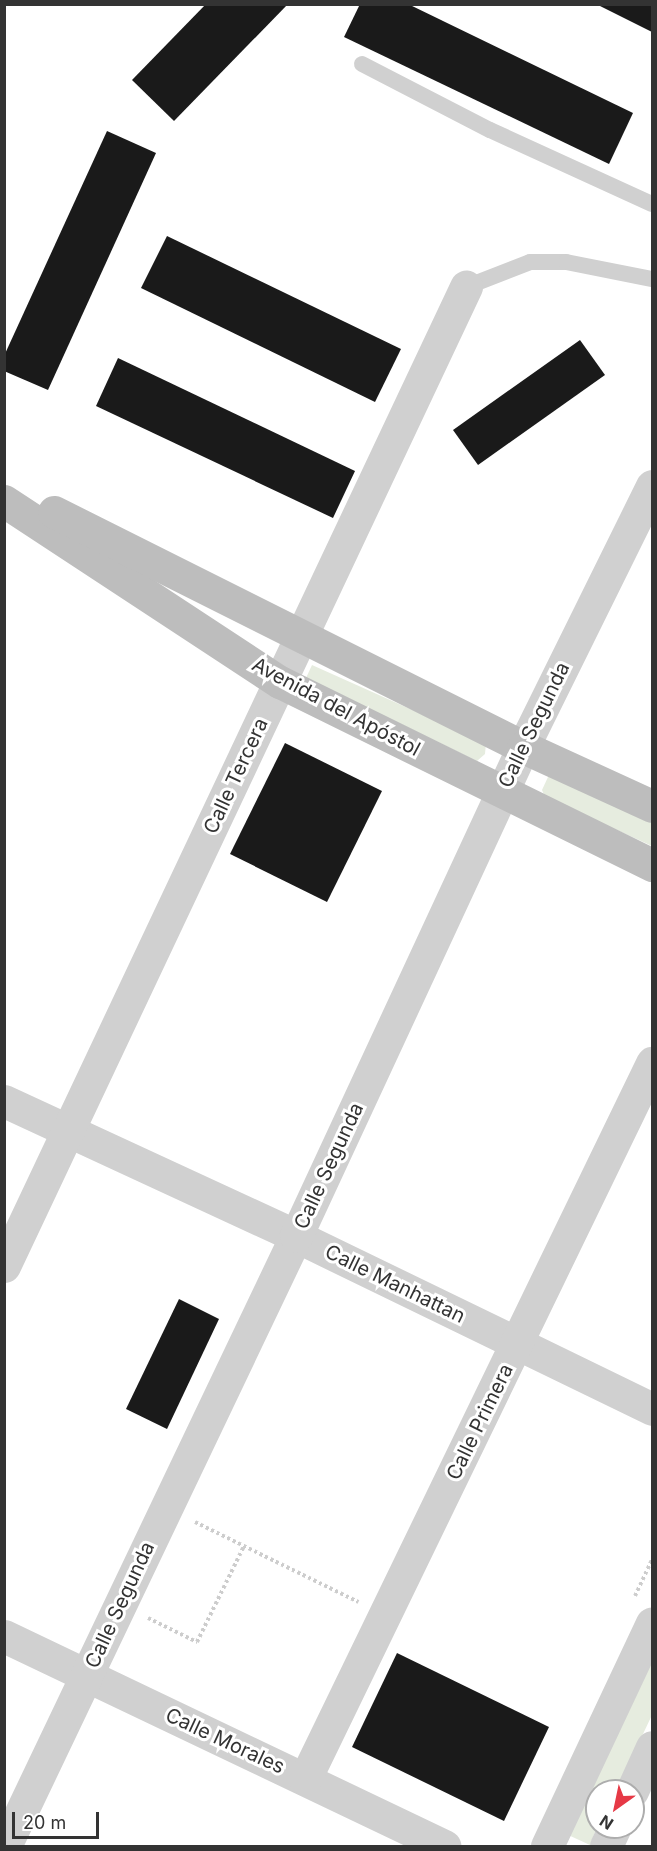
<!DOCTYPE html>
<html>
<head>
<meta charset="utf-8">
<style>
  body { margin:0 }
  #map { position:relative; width:657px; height:1851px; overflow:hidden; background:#fff; font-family:Inter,sans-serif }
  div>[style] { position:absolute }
  .green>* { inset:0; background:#e6ecdf }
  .building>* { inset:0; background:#1a1a1a }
  .path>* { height:4px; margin-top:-2px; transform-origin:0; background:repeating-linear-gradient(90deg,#cdcdcd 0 3px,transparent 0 6px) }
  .lane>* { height:16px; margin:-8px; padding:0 8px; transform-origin:8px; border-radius:8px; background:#d0d0d0 }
  .street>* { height:33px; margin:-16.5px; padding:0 16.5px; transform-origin:16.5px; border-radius:16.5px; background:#d0d0d0 }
  .secondary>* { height:33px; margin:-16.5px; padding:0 16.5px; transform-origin:16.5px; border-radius:16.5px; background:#bdbdbd }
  span { translate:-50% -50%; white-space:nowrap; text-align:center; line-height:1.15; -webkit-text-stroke:6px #fff; paint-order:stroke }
  .street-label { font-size:20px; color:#333 }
  .frame { position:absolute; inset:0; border:6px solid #333; pointer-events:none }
  .north { position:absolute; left:585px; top:1779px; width:60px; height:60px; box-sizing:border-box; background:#fff; border:2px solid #adadad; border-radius:50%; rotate:213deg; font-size:16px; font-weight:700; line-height:24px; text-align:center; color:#333 }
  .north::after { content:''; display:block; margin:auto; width:21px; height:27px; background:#e63946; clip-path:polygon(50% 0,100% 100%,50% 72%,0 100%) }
  .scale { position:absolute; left:12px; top:1812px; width:87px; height:27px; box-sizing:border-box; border:3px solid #333; border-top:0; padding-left:8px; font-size:18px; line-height:21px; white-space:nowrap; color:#333; -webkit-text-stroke:4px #fff; paint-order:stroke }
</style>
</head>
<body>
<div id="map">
  <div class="green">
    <i style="clip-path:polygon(312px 665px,486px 743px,485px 754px,477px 761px,306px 678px)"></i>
    <i style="clip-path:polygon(548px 777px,554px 777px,652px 823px,652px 846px,545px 797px,542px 790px)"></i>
    <i style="clip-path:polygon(652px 1651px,652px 1715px,616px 1791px,597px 1791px,597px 1827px,590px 1845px,566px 1834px)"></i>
  </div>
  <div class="building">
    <i style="clip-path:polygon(206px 4px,288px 4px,174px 121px,132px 80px)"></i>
    <i style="clip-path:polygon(360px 4px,408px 4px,633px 113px,609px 164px,344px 37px)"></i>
    <i style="clip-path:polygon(596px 4px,652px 4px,652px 32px)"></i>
    <i style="clip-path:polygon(107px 131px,156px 153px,48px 390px,4px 371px,4px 356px)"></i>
    <i style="clip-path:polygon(167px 236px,401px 349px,375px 402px,141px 288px)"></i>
    <i style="clip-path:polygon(580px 340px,605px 375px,478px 465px,453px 430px)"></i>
    <i style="clip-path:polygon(118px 358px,355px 471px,333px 518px,96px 406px)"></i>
    <i style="clip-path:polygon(285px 743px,382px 791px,327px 902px,230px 854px)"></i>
    <i style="clip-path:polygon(179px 1299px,219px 1319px,167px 1429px,126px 1409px)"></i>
    <i style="clip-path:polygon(397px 1653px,549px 1727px,504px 1821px,352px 1747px)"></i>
  </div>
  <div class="path">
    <i style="left:195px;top:1522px;width:182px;rotate:26.1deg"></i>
    <i style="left:635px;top:1596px;width:40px;rotate:-65deg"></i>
    <i style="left:148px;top:1618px;width:55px;rotate:26.1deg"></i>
    <i style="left:197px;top:1642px;width:107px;rotate:-63.9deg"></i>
  </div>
  <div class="lane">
    <i style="left:362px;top:64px;width:144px;rotate:27.3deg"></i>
    <i style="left:490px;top:130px;width:178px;rotate:24.6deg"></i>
    <i style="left:466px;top:287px;width:69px;rotate:-21.3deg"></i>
    <i style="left:530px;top:262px;width:36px"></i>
    <i style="left:566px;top:262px;width:88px;rotate:11.2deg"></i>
  </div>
  <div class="street">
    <i style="left:4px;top:1101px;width:322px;rotate:24.8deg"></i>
    <i style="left:296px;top:1236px;width:396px;rotate:25.9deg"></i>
    <i style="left:4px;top:1266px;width:1083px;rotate:-64.74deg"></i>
    <i style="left:4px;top:1636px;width:488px;rotate:25.5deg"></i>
    <i style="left:305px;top:1779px;width:796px;rotate:-64.14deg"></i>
    <i style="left:632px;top:1791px;width:48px;rotate:-65.6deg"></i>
    <i style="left:5px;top:1846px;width:676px;rotate:-64.5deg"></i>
    <i style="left:296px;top:1236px;width:539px;rotate:-65.1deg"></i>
    <i style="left:523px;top:747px;width:291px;rotate:-63.7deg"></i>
    <i style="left:547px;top:1846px;width:246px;rotate:-64.8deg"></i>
    <i style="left:606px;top:1846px;width:21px;rotate:-65deg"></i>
  </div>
  <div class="secondary">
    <i style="left:4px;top:501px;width:330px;rotate:33.3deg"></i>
    <i style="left:280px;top:682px;width:415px;rotate:26.2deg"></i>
    <i style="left:54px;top:512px;width:525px;rotate:26.61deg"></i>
    <i style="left:523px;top:747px;width:142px;rotate:24.6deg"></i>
  </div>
  <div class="street-label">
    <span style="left:336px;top:707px;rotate:28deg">Avenida del Apóstol</span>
    <span style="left:534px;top:725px;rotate:-64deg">Calle Segunda</span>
    <span style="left:236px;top:776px;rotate:-65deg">Calle Tercera</span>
    <span style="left:329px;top:1166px;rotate:-65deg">Calle Segunda</span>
    <span style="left:395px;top:1284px;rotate:26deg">Calle Manhattan</span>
    <span style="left:480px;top:1422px;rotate:-64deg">Calle Primera</span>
    <span style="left:120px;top:1605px;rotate:-65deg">Calle Segunda</span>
    <span style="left:225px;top:1741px;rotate:25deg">Calle Morales</span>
  </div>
  <div class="frame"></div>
  <div class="north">N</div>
  <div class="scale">20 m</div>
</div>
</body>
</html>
